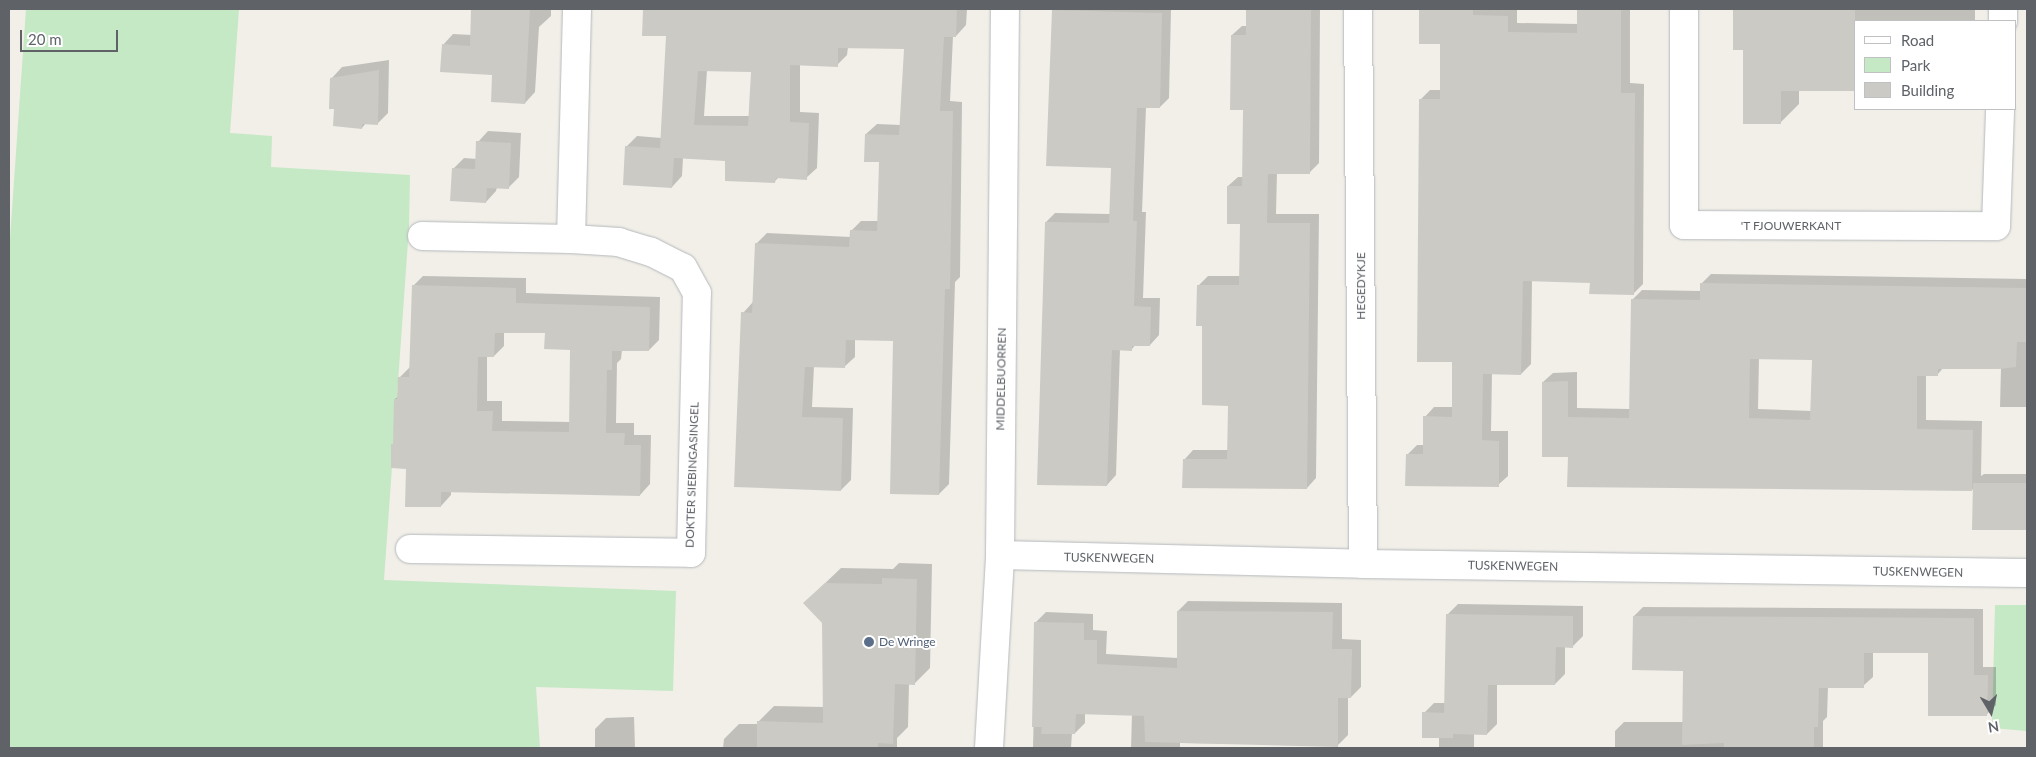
<!DOCTYPE html>
<html>
<head>
<meta charset="utf-8">
<style>
  body { margin:0 }
  #map { position:relative; width:2036px; height:757px; overflow:hidden; background:#f1efe8; font-family:Lato,sans-serif }
  div>[style] { position:absolute }
  .green>* { inset:0; background:#c5e8c5 }
  .shadow>* { inset:0; background:#0003 }
  .building>* { inset:0; background:#cccac5 }
  .roads { filter:drop-shadow(0 0 1px #b5b8bc) drop-shadow(0 0 1px #b5b8bc) }
  .minor>* { height:28px; margin:-14px; padding:0 14px; transform-origin:14px; border-radius:14px; background:#fff }
  .dots>* { width:14px; height:14px; translate:-50% -50%; box-sizing:border-box; border:2px solid #fff; border-radius:50% }
  span { translate:-50% -50%; white-space:nowrap; text-align:center; line-height:1.15; -webkit-text-stroke:4px #fff; paint-order:stroke }
  .street-label { font-size:12px; color:#5f6368 }
  .service-label { font-size:12px; color:#4e5e75 }
  .left { translate:0 -50%; text-align:left }
  .frame { position:absolute; inset:0; border:10px solid #5f6368; pointer-events:none }
  .legend { position:absolute; left:1854px; top:20px; width:162px; height:90px; box-sizing:border-box; background:#fff; border:1px solid #bfc1c3; margin:0; padding:6px 9px; list-style:none; font-size:15px; color:#5f6368 }
  .legend li { display:flex; align-items:center; gap:10px; height:25px }
  .legend b { width:25px; border:1px solid #bfc1c3 }
  .north { position:absolute; left:1966px; top:687px; width:50px; height:50px; -webkit-text-stroke:4px #fff; paint-order:stroke; rotate:171deg; font-size:14px; font-weight:700; line-height:20px; text-align:center; color:#5f6368 }
  .north::after { content:''; display:block; margin:auto; width:18px; height:22px; background:#5f6368; clip-path:polygon(50% 0,100% 100%,50% 72%,0 100%) }
  .scale { position:absolute; left:20px; top:30px; width:98px; height:22px; box-sizing:border-box; border:2px solid #5f6368; border-top:0; padding-left:6px; font-size:15px; line-height:18px; white-space:nowrap; color:#5f6368; -webkit-text-stroke:4px #fff; paint-order:stroke }
</style>
</head>
<body>
<div id="map">
  <div class="green">
    <i style="clip-path:polygon(26px 9px,239px 9px,230px 133px,272px 136px,271px 167px,410px 175px,409px 227px,384px 580px,676px 591px,673px 691px,536px 687px,540px 748px,9px 748px,9px 253px)"></i>
    <i style="clip-path:polygon(1995px 605px,2027px 605px,2027px 731px,1992px 728px)"></i>
  </div>
  <div class="shadow">
    <i style="clip-path:polygon(473px 9px,551px 9px,551px 16px,539px 27px,535px 92px,525px 103px,494px 73px,443px 45px,453px 34px,472px 35px)"></i>
    <i style="clip-path:polygon(evenodd,645px 9px,967px 9px,966px 25px,956px 36px,953px 36px,950px 101px,962px 102px,960px 277px,955px 282px,949px 484px,939px 494px,894px 339px,855px 339px,855px 357px,844px 367px,814px 366px,812px 407px,853px 408px,851px 480px,841px 490px,743px 313px,753px 302px,756px 244px,767px 233px,851px 237px,851px 231px,861px 221px,879px 221px,880px 161px,866px 134px,877px 124px,901px 125px,905px 48px,848px 47px,847px 55px,837px 65px,800px 64px,800px 112px,819px 113px,817px 168px,806px 178px,779px 177px,775px 181px,727px 160px,683px 158px,682px 176px,672px 187px,626px 147px,637px 136px,661px 138px,668px 35px,644px 35px,645px 9px,707px 70px,753px 71px,750px 116px,704px 116px,707px 70px)"></i>
    <i style="clip-path:polygon(1055px 9px,1171px 9px,1169px 98px,1160px 107px,1146px 107px,1142px 212px,1146px 212px,1143px 298px,1160px 298px,1159px 335px,1150px 345px,1136px 344px,1132px 349px,1120px 349px,1116px 475px,1107px 485px,1046px 222px,1055px 213px,1110px 214px,1112px 167px,1053px 10px)"></i>
    <i style="clip-path:polygon(1247px 9px,1320px 9px,1319px 163px,1309px 173px,1277px 172px,1276px 214px,1319px 214px,1316px 478px,1307px 488px,1184px 460px,1193px 450px,1228px 450px,1229px 404px,1204px 325px,1198px 286px,1208px 276px,1240px 276px,1241px 222px,1228px 186px,1238px 177px,1244px 177px,1244px 109px,1232px 35px,1242px 26px,1247px 26px)"></i>
    <i style="clip-path:polygon(1420px 9px,1517px 9px,1517px 23px,1579px 24px,1579px 9px,1630px 9px,1630px 83px,1644px 84px,1643px 284px,1633px 294px,1591px 282px,1532px 280px,1531px 364px,1521px 374px,1492px 373px,1491px 431px,1508px 431px,1508px 476px,1498px 485px,1407px 455px,1417px 445px,1424px 445px,1425px 417px,1434px 407px,1453px 407px,1453px 361px,1420px 100px,1430px 90px,1441px 90px,1442px 43px,1420px 42px)"></i>
    <i style="clip-path:polygon(1734px 9px,1975px 9px,1975px 21px,1855px 21px,1799px 90px,1799px 104px,1780px 123px,1744px 48px,1734px 48px)"></i>
    <i style="clip-path:polygon(389px 60px,388px 113px,377px 124px,366px 123px,362px 128px,335px 108px,332px 78px,342px 67px)"></i>
    <i style="clip-path:polygon(488px 131px,521px 133px,519px 177px,508px 188px,497px 187px,496px 191px,486px 202px,453px 169px,464px 158px,477px 159px,478px 142px)"></i>
    <i style="clip-path:polygon(evenodd,1711px 274px,2027px 279px,2027px 407px,2000px 407px,2001px 368px,1944px 367px,1937px 375px,1926px 375px,1926px 420px,1982px 421px,1981px 476px,1984px 474px,2027px 474px,2027px 529px,1974px 529px,1974px 488px,1972px 490px,1569px 456px,1543px 382px,1553px 373px,1577px 372px,1577px 408px,1630px 409px,1632px 300px,1642px 290px,1701px 291px,1701px 284px,1711px 274px,1759px 358px,1813px 359px,1812px 411px,1758px 409px,1759px 358px)"></i>
    <i style="clip-path:polygon(evenodd,423px 276px,526px 278px,526px 293px,660px 297px,659px 340px,649px 350px,622px 350px,621px 359px,617px 363px,616px 423px,634px 423px,634px 435px,651px 435px,650px 484px,640px 495px,451px 491px,451px 495px,441px 506px,407px 468px,395px 443px,395px 399px,399px 396px,400px 377px,411px 366px,413px 286px,423px 276px,504px 332px,546px 332px,571px 348px,570px 422px,502px 421px,502px 401px,487px 401px,487px 356px,494px 356px,504px 346px,504px 332px)"></i>
    <i style="clip-path:polygon(899px 563px,932px 564px,930px 668px,915px 683px,909px 683px,908px 727px,897px 738px,897px 748px,723px 748px,724px 739px,739px 724px,759px 724px,759px 721px,774px 706px,824px 707px,823px 622px,820px 588px,841px 568px,893px 569px)"></i>
    <i style="clip-path:polygon(1188px 601px,1342px 603px,1342px 639px,1361px 640px,1361px 687px,1351px 697px,1348px 697px,1348px 735px,1338px 745px,1180px 743px,1180px 748px,1131px 748px,1132px 714px,1085px 713px,1085px 723px,1075px 733px,1072px 733px,1071px 748px,1033px 748px,1036px 622px,1046px 612px,1093px 614px,1093px 630px,1107px 631px,1106px 654px,1178px 658px,1178px 611px)"></i>
    <i style="clip-path:polygon(1458px 604px,1583px 606px,1583px 636px,1573px 646px,1565px 646px,1565px 674px,1555px 684px,1497px 684px,1497px 724px,1487px 734px,1474px 734px,1474px 748px,1439px 748px,1439px 737px,1424px 713px,1434px 703px,1446px 703px,1448px 614px)"></i>
    <i style="clip-path:polygon(1643px 607px,1983px 609px,1983px 667px,1996px 667px,1996px 705px,1987px 714px,1930px 652px,1873px 652px,1873px 677px,1863px 686px,1828px 686px,1827px 717px,1823px 721px,1823px 748px,1615px 748px,1615px 731px,1624px 722px,1684px 722px,1685px 669px,1634px 616px)"></i>
    <i style="clip-path:polygon(634px 717px,635px 748px,595px 748px,595px 729px,606px 718px)"></i>
  </div>
  <div class="building">
    <i style="clip-path:polygon(471px 9px,530px 9px,525px 104px,491px 102px,492px 75px,440px 72px,442px 44px,470px 46px)"></i>
    <i style="clip-path:polygon(evenodd,643px 9px,957px 9px,956px 37px,944px 37px,940px 111px,953px 111px,950px 289px,945px 289px,939px 495px,890px 494px,893px 341px,846px 340px,845px 368px,805px 367px,802px 417px,843px 418px,841px 491px,734px 487px,741px 312px,752px 313px,755px 243px,849px 247px,850px 230px,877px 231px,879px 162px,864px 162px,865px 134px,899px 135px,904px 49px,838px 48px,838px 67px,790px 65px,790px 122px,809px 123px,807px 180px,776px 178px,775px 183px,725px 181px,725px 161px,674px 158px,672px 188px,623px 185px,625px 146px,660px 148px,666px 36px,642px 36px,643px 9px,698px 71px,751px 72px,748px 126px,694px 125px,698px 71px)"></i>
    <i style="clip-path:polygon(1246px 9px,1311px 9px,1310px 174px,1268px 174px,1267px 223px,1310px 223px,1307px 489px,1182px 488px,1183px 459px,1227px 459px,1228px 406px,1202px 405px,1202px 326px,1196px 326px,1197px 285px,1239px 285px,1240px 224px,1227px 224px,1227px 186px,1242px 186px,1243px 110px,1230px 110px,1231px 35px,1246px 35px)"></i>
    <i style="clip-path:polygon(1419px 9px,1473px 9px,1473px 15px,1508px 16px,1508px 32px,1577px 33px,1577px 9px,1621px 9px,1621px 93px,1635px 93px,1634px 295px,1589px 294px,1590px 283px,1523px 281px,1521px 375px,1483px 374px,1482px 440px,1499px 441px,1499px 487px,1405px 486px,1406px 454px,1423px 454px,1423px 416px,1452px 417px,1452px 362px,1417px 362px,1419px 99px,1440px 99px,1440px 44px,1419px 44px)"></i>
    <i style="clip-path:polygon(1733px 9px,1855px 9px,1855px 91px,1781px 91px,1781px 124px,1743px 124px,1743px 50px,1733px 50px)"></i>
    <i style="clip-path:polygon(1052px 10px,1162px 13px,1160px 108px,1137px 108px,1133px 221px,1137px 221px,1134px 306px,1151px 307px,1150px 346px,1132px 346px,1132px 351px,1112px 350px,1107px 486px,1037px 485px,1045px 222px,1109px 223px,1111px 168px,1046px 166px)"></i>
    <i style="clip-path:polygon(379px 70px,378px 125px,362px 124px,362px 129px,333px 126px,334px 109px,329px 109px,330px 78px)"></i>
    <i style="clip-path:polygon(476px 141px,511px 143px,509px 189px,487px 188px,486px 203px,450px 201px,452px 168px,475px 169px)"></i>
    <i style="clip-path:polygon(evenodd,1700px 283px,2027px 288px,2027px 342px,2017px 342px,2016px 367px,1999px 369px,1938px 369px,1938px 376px,1917px 376px,1917px 429px,1973px 430px,1972px 491px,1567px 487px,1568px 457px,1542px 457px,1542px 382px,1568px 381px,1568px 417px,1629px 418px,1631px 299px,1700px 300px,1700px 283px,1750px 359px,1812px 360px,1810px 420px,1749px 418px,1750px 359px)"></i>
    <i style="clip-path:polygon(evenodd,412px 285px,516px 288px,516px 303px,650px 307px,649px 351px,612px 351px,612px 370px,607px 370px,606px 433px,625px 433px,624px 445px,641px 445px,640px 496px,441px 492px,441px 507px,405px 507px,406px 469px,391px 468px,391px 444px,393px 444px,394px 399px,397px 399px,398px 377px,409px 377px,412px 285px,495px 333px,545px 333px,544px 349px,570px 350px,569px 432px,492px 431px,493px 411px,477px 411px,478px 357px,494px 357px,495px 333px)"></i>
    <i style="clip-path:polygon(1973px 483px,2027px 483px,2027px 530px,1972px 530px)"></i>
    <i style="clip-path:polygon(882px 578px,917px 579px,915px 685px,895px 684px,893px 744px,878px 743px,878px 748px,757px 748px,757px 721px,823px 723px,822px 623px,803px 603px,825px 583px,882px 584px)"></i>
    <i style="clip-path:polygon(1177px 611px,1333px 612px,1332px 649px,1352px 649px,1351px 698px,1338px 698px,1338px 747px,1145px 742px,1144px 716px,1076px 714px,1075px 734px,1041px 734px,1042px 727px,1032px 727px,1034px 622px,1084px 623px,1084px 640px,1097px 640px,1097px 664px,1177px 668px)"></i>
    <i style="clip-path:polygon(1446px 614px,1573px 616px,1573px 648px,1556px 647px,1555px 685px,1488px 685px,1487px 735px,1453px 734px,1453px 738px,1422px 738px,1422px 712px,1444px 713px)"></i>
    <i style="clip-path:polygon(1633px 616px,1974px 618px,1974px 675px,1988px 675px,1987px 716px,1928px 716px,1928px 653px,1864px 653px,1864px 688px,1819px 688px,1818px 727px,1814px 727px,1814px 748px,1724px 748px,1724px 743px,1682px 745px,1683px 671px,1632px 670px)"></i>
  </div>
  <div class="roads">
    <div class="minor">
      <i style="left:1358px;top:9px;width:555px;rotate:89.48deg"></i>
      <i style="left:1684px;top:9px;width:216px;rotate:90deg"></i>
      <i style="left:1684px;top:225px;width:312px;rotate:0.2deg"></i>
      <i style="left:1996px;top:226px;width:117px;rotate:-88deg"></i>
      <i style="left:2003px;top:21px;width:12px;rotate:-90deg"></i>
      <i style="left:571px;top:239px;width:230px;rotate:-88.5deg"></i>
      <i style="left:410px;top:549px;width:281px;rotate:0.8deg"></i>
      <i style="left:691px;top:553px;width:260px;rotate:-88.7deg"></i>
      <i style="left:697px;top:293px;width:29px;rotate:-119deg"></i>
      <i style="left:683px;top:268px;width:36px;rotate:-153deg"></i>
      <i style="left:651px;top:252px;width:34px;rotate:-163deg"></i>
      <i style="left:619px;top:242px;width:48px;rotate:-176.4deg"></i>
      <i style="left:571px;top:239px;width:149px;rotate:-178.8deg"></i>
      <i style="left:1000px;top:555px;width:363px;rotate:1.4deg"></i>
      <i style="left:1363px;top:564px;width:664px;rotate:0.78deg"></i>
      <i style="left:989px;top:748px;width:193px;rotate:-86.7deg"></i>
      <i style="left:1000px;top:555px;width:546px;rotate:-89.48deg"></i>
    </div>
  </div>
  <div class="dots">
    <i style="left:869px;top:642px;background:#5c6f8a"></i>
  </div>
  <div class="street-label">
    <span style="left:1791px;top:226px">'T FJOUWERKANT</span>
    <span style="left:1361px;top:286px;rotate:-90deg">HEGEDYKJE</span>
    <span style="left:1001px;top:379px;rotate:-89deg">MIDDELBUORREN</span>
    <span style="left:692px;top:475px;rotate:-88deg">DOKTER SIEBINGASINGEL</span>
    <span style="left:1109px;top:558px;rotate:1deg">TUSKENWEGEN</span>
    <span style="left:1513px;top:566px;rotate:1deg">TUSKENWEGEN</span>
    <span style="left:1918px;top:572px;rotate:1deg">TUSKENWEGEN</span>
  </div>
  <div class="service-label">
    <span class="left" style="left:879px;top:642px">De Wringe</span>
  </div>
  <div class="frame"></div>
  <ul class="legend">
  <li><b style="height:6px;background:#fff"></b>Road</li>
  <li><b style="height:14px;background:#c5e8c5"></b>Park</li>
  <li><b style="height:14px;background:#cccac5"></b>Building</li>
  </ul>
  <div class="north">N</div>
  <div class="scale">20 m</div>
</div>
</body>
</html>
